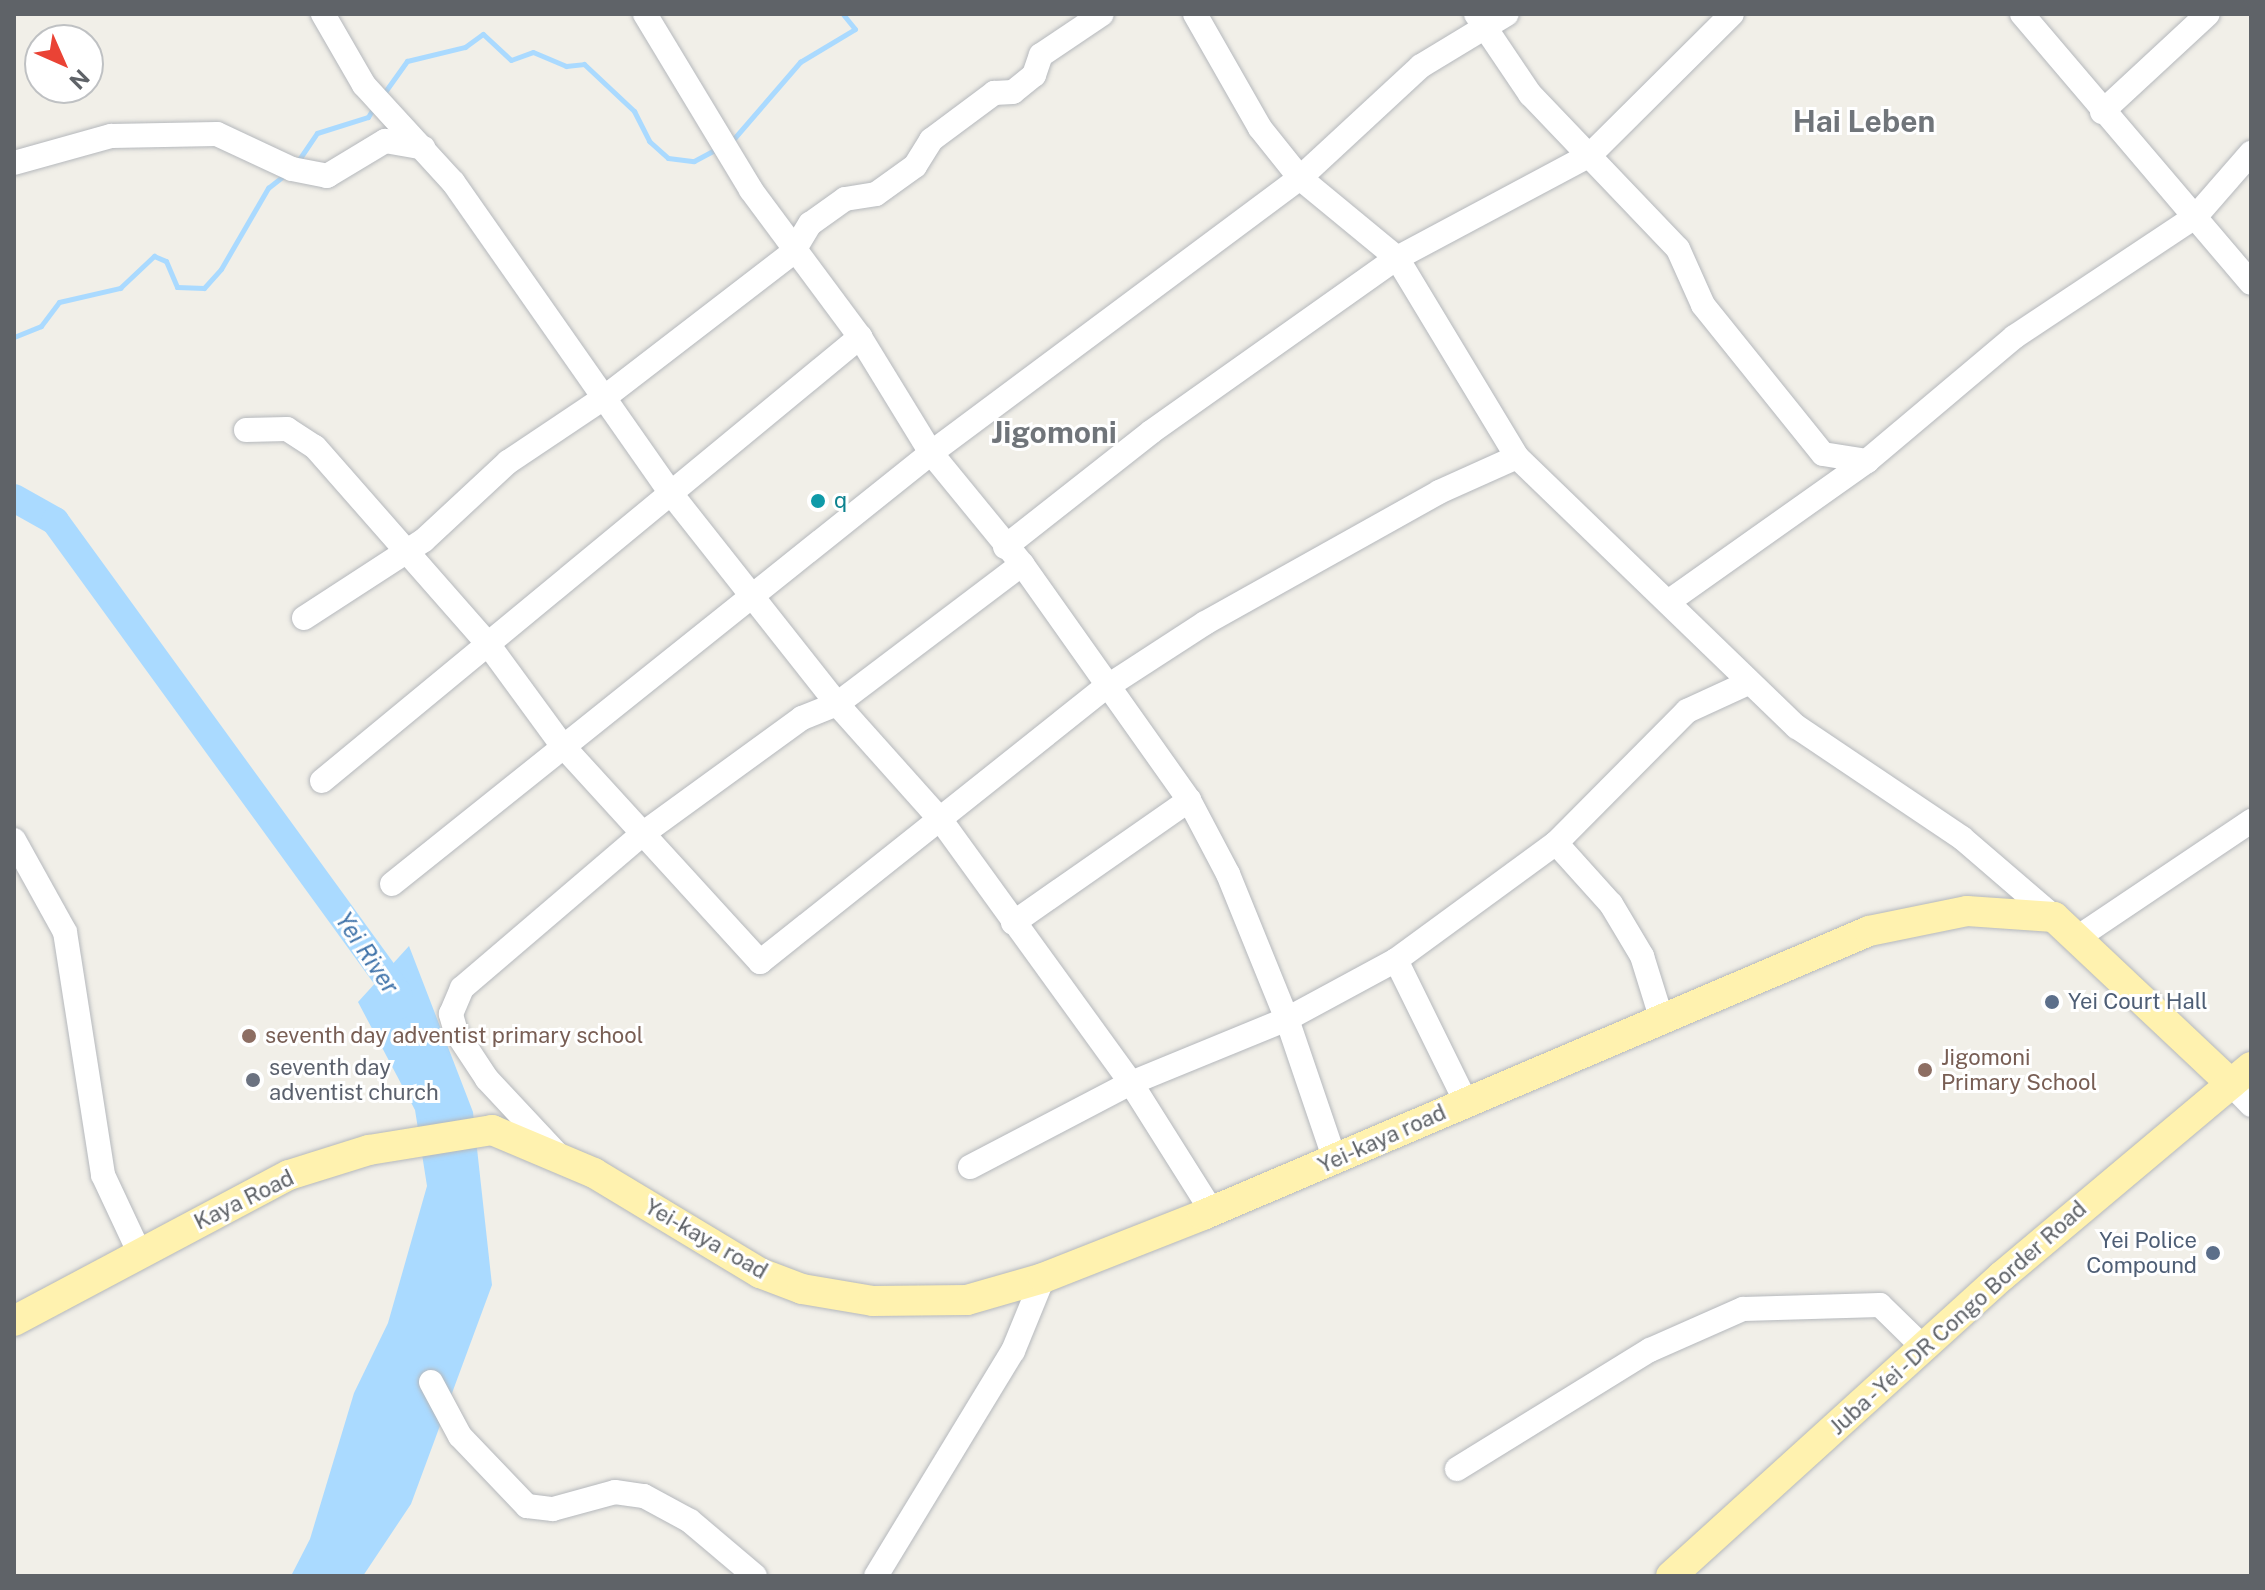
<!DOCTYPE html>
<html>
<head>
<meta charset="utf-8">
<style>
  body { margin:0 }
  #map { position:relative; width:2265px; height:1590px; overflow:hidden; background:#f1efe8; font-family:"Public Sans",sans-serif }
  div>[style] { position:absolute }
  .water>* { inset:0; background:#aadaff }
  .stream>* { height:5px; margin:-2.5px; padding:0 2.5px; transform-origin:2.5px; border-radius:2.5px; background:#aadaff }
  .river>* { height:28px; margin:-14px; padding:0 14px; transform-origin:14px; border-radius:14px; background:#aadaff }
  .roads { filter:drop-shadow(0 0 2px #b5b8bc) drop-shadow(0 0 2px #b5b8bc) }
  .minor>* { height:24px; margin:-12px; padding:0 12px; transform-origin:12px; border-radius:12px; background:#fff }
  .major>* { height:30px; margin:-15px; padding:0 15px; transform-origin:15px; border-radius:15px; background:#fff2af }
  .dots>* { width:22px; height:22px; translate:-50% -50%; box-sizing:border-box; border:4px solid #fff; border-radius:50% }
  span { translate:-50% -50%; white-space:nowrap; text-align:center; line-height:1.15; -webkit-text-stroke:6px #fff; paint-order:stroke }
  .culture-label { font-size:22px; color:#0d838f }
  .left { translate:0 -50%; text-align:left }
  .service-label { font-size:22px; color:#4e5e75 }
  .right { translate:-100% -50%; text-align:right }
  .education-label { font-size:22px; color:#785e54 }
  .worship-label { font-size:22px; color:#5b616d }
  .street-label { font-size:22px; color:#5f6368 }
  .water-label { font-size:24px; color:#4174aa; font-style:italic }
  .district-label { font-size:30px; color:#70757a; font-weight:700 }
  .frame { position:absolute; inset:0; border:16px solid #5f6368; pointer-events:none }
  .north { position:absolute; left:24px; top:24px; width:80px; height:80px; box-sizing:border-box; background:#fff; border:2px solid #bfc1c3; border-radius:50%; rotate:135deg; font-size:22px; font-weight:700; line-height:32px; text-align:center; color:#5f6368 }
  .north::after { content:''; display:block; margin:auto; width:28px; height:36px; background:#ea4335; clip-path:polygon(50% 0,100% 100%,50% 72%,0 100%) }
</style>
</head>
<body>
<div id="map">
  <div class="water">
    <i style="clip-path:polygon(409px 946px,473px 1112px,492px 1285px,411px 1504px,363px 1576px,291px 1576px,310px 1539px,354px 1393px,388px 1323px,427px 1186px,415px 1110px,358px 1002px)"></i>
  </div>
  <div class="stream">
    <i style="left:382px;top:96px;width:43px;rotate:-54.5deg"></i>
    <i style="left:407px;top:61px;width:60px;rotate:-13.6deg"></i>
    <i style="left:465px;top:47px;width:22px;rotate:-36deg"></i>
    <i style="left:483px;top:34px;width:38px;rotate:43deg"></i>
    <i style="left:511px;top:60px;width:23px;rotate:-20deg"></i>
    <i style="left:533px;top:52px;width:36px;rotate:23deg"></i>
    <i style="left:566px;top:66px;width:18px;rotate:-6deg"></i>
    <i style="left:584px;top:64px;width:69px;rotate:43.2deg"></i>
    <i style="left:634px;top:111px;width:34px;rotate:63deg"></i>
    <i style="left:649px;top:141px;width:25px;rotate:42deg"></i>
    <i style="left:668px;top:158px;width:26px;rotate:7deg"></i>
    <i style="left:694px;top:161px;width:27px;rotate:-28deg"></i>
    <i style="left:731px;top:142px;width:106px;rotate:-49.2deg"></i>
    <i style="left:800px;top:62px;width:64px;rotate:-31deg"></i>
    <i style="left:855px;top:29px;width:19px;rotate:-129deg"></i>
    <i style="left:296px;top:164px;width:37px;rotate:-56deg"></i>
    <i style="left:317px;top:133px;width:53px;rotate:-17.4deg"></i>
    <i style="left:368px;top:117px;width:12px;rotate:-59deg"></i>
    <i style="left:14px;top:337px;width:29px;rotate:-22deg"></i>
    <i style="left:41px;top:326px;width:30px;rotate:-53deg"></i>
    <i style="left:59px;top:302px;width:63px;rotate:-12.9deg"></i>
    <i style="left:120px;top:288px;width:47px;rotate:-43.3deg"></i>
    <i style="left:154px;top:256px;width:13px;rotate:23deg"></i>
    <i style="left:166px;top:261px;width:28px;rotate:67deg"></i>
    <i style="left:177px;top:287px;width:27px;rotate:2deg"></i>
    <i style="left:204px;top:288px;width:25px;rotate:-48deg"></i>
    <i style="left:221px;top:269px;width:94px;rotate:-59.9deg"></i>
    <i style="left:268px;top:188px;width:23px;rotate:-38deg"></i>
  </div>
  <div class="river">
    <i style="left:14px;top:498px;width:47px;rotate:29.3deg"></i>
    <i style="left:55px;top:521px;width:583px;rotate:53.99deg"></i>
    <i style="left:398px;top:993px;width:12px;rotate:81deg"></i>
  </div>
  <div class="roads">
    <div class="minor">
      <i style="left:323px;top:14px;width:82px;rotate:60deg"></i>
      <i style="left:364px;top:85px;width:132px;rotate:47.5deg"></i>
      <i style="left:453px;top:182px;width:383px;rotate:55deg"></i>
      <i style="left:673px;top:496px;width:265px;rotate:51.7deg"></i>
      <i style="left:837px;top:704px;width:154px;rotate:48.2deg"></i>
      <i style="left:940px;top:819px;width:326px;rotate:54.1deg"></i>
      <i style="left:1131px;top:1083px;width:150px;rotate:57.8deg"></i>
      <i style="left:645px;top:14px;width:205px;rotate:58.9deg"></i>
      <i style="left:751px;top:190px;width:183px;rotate:53.4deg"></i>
      <i style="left:860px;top:337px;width:136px;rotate:58.5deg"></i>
      <i style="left:931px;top:453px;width:144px;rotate:50.7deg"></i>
      <i style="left:1022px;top:564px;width:289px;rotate:54.7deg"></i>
      <i style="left:1189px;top:800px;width:84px;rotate:62.2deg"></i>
      <i style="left:1228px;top:874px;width:157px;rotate:67.9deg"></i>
      <i style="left:1287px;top:1019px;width:149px;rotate:71.2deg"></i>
      <i style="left:1195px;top:14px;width:131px;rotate:60.3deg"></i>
      <i style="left:1260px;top:128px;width:64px;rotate:51.3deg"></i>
      <i style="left:1300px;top:178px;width:126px;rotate:39.5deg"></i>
      <i style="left:1397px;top:258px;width:232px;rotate:58.9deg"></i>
      <i style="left:1517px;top:457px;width:389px;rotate:44deg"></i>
      <i style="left:1797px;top:727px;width:199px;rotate:33.9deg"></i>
      <i style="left:1962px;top:838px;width:121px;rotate:40.7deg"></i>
      <i style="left:1476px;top:14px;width:97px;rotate:56deg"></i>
      <i style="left:1530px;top:94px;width:214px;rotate:46.3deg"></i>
      <i style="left:1678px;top:249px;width:61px;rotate:65.9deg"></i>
      <i style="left:1703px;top:305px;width:191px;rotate:51.2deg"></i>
      <i style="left:1823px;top:454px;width:45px;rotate:9deg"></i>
      <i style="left:2022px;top:14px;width:353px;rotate:49.6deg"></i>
      <i style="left:2102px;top:112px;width:144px;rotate:-42.8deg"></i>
      <i style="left:14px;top:163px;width:101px;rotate:-15.6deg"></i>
      <i style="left:111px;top:136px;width:106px;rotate:-1.1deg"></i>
      <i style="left:217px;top:134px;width:83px;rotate:25deg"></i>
      <i style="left:292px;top:169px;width:36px;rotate:11deg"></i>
      <i style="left:327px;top:176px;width:68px;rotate:-31.1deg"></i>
      <i style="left:385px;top:141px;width:39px;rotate:10deg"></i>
      <i style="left:246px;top:430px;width:41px;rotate:-1.4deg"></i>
      <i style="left:287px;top:429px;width:33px;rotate:33deg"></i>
      <i style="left:315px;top:447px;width:262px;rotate:48.7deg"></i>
      <i style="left:488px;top:644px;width:125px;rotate:53.8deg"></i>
      <i style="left:562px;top:745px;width:294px;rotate:47.6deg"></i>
      <i style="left:760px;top:962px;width:441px;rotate:-38.5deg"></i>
      <i style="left:1105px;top:688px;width:119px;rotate:-33deg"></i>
      <i style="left:1205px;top:623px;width:268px;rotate:-29.2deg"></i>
      <i style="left:1439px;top:492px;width:85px;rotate:-24.2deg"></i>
      <i style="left:1005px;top:547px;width:186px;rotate:-38.2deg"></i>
      <i style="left:1151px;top:432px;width:301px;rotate:-35.3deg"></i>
      <i style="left:1397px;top:258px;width:219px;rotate:-28.1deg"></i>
      <i style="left:1590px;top:155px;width:200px;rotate:-44.8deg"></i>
      <i style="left:1668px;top:602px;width:244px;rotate:-35.3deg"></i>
      <i style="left:1867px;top:461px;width:192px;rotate:-40.1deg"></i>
      <i style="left:2014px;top:337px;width:219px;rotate:-33.6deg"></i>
      <i style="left:2196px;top:216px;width:84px;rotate:-48.9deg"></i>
      <i style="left:304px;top:618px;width:143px;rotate:-33deg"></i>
      <i style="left:424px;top:540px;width:115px;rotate:-42.9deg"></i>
      <i style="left:508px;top:462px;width:117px;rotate:-33.8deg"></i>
      <i style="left:605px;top:397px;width:237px;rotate:-37.6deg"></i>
      <i style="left:793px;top:252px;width:33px;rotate:-59deg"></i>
      <i style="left:810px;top:224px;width:43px;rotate:-35.5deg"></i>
      <i style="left:845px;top:199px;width:31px;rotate:-9deg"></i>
      <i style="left:876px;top:194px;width:48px;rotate:-35.7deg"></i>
      <i style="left:915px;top:166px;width:31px;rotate:-58deg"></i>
      <i style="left:931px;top:140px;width:79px;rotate:-36.7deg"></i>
      <i style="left:994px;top:93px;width:19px;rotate:-3deg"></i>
      <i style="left:1013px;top:92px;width:27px;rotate:-39deg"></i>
      <i style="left:1034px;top:75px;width:21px;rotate:-71deg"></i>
      <i style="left:1041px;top:55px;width:73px;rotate:-33.9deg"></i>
      <i style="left:322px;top:781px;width:698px;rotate:-39.53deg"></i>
      <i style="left:14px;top:840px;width:105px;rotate:61deg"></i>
      <i style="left:65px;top:932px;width:246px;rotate:81.1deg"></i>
      <i style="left:103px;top:1175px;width:85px;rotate:64.9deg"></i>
      <i style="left:1556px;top:843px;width:82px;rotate:48deg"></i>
      <i style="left:1611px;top:904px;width:61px;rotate:59.2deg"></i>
      <i style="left:1642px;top:956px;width:64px;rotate:72.7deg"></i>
      <i style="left:392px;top:884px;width:690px;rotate:-38.65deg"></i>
      <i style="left:931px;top:453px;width:460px;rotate:-36.7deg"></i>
      <i style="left:1300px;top:178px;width:165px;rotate:-42.8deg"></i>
      <i style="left:1421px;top:66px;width:100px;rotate:-31.2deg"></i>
      <i style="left:1013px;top:923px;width:215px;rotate:-34.9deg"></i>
      <i style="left:2077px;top:938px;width:210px;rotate:-33.9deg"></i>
      <i style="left:1396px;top:960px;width:158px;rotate:63.8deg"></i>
      <i style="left:2231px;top:1084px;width:29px;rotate:46deg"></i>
      <i style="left:558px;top:1155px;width:104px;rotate:-133.1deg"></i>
      <i style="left:487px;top:1079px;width:56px;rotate:-123.4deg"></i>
      <i style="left:456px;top:1032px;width:19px;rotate:-106deg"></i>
      <i style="left:451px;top:1014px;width:28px;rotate:-67deg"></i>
      <i style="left:462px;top:988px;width:235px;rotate:-40.5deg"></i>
      <i style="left:641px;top:835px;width:199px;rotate:-36deg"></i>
      <i style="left:802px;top:718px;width:38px;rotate:-22deg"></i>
      <i style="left:837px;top:704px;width:232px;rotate:-37.1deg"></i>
      <i style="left:970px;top:1167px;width:182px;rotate:-27.6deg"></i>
      <i style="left:1131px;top:1083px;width:169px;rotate:-22.3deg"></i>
      <i style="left:1287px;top:1019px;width:124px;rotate:-28.4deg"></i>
      <i style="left:1396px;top:960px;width:198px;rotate:-36.2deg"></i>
      <i style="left:1556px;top:843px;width:186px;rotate:-45.2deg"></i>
      <i style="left:1687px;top:711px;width:67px;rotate:-24.7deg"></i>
      <i style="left:431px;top:1382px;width:61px;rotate:61.8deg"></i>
      <i style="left:460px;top:1436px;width:97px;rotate:46.3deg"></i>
      <i style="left:527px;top:1506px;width:26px;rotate:7deg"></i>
      <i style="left:553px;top:1509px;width:64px;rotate:-15.3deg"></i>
      <i style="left:615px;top:1492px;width:29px;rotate:8deg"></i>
      <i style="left:644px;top:1496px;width:52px;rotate:28.5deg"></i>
      <i style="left:690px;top:1521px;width:85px;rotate:40.2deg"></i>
      <i style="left:1457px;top:1469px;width:227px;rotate:-31.7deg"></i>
      <i style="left:1650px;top:1350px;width:102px;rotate:-23.8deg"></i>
      <i style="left:1743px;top:1309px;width:137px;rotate:-1.7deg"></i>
      <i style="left:1880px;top:1305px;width:62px;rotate:44.3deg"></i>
      <i style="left:876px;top:1576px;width:263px;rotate:-58.7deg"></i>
      <i style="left:1013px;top:1351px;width:79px;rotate:-67.7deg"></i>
    </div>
    <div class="major">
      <i style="left:14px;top:1321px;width:311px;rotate:-28deg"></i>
      <i style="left:289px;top:1175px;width:84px;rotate:-17.4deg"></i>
      <i style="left:369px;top:1150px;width:125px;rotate:-9.2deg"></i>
      <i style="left:492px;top:1130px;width:111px;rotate:22.9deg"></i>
      <i style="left:594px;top:1173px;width:194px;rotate:31.1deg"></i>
      <i style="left:760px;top:1273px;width:45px;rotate:20.9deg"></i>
      <i style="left:802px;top:1289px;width:72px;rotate:9.6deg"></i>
      <i style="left:873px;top:1301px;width:94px;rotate:-0.6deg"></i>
      <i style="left:967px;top:1300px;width:79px;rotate:-16.1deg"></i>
      <i style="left:1043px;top:1278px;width:172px;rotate:-21.5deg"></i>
      <i style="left:1203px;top:1215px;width:724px;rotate:-23.09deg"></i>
      <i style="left:1869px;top:931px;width:100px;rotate:-11.5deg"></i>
      <i style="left:1967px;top:911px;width:87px;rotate:3.9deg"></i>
      <i style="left:2054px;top:917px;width:243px;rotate:43.3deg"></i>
      <i style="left:1671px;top:1576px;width:447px;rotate:-42.2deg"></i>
      <i style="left:2002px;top:1276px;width:325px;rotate:-40deg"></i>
    </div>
  </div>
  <div class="dots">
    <i style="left:818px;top:501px;background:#0f9aa8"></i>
    <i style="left:2052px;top:1002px;background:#5c6f8a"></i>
    <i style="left:249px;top:1036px;background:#8d6e63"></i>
    <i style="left:1925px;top:1070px;background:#8d6e63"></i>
    <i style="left:253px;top:1080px;background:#6b7280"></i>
    <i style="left:2213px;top:1253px;background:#5c6f8a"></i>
  </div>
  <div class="culture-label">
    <span class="left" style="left:834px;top:501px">q</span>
  </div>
  <div class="service-label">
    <span class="left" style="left:2068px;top:1002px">Yei Court Hall</span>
    <span class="right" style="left:2197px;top:1253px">Yei Police<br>Compound</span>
  </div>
  <div class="education-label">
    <span class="left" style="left:265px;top:1036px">seventh day adventist primary school</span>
    <span class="left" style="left:1941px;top:1070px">Jigomoni<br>Primary School</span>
  </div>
  <div class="worship-label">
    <span class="left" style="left:269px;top:1080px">seventh day<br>adventist church</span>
  </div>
  <div class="street-label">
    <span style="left:1382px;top:1139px;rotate:-24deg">Yei-kaya road</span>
    <span style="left:244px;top:1200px;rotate:-26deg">Kaya Road</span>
    <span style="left:706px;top:1239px;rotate:30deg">Yei-kaya road</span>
    <span style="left:1958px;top:1318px;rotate:-42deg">Juba - Yei - DR Congo Border Road</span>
  </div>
  <div class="water-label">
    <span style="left:367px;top:953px;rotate:56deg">Yei River</span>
  </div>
  <div class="district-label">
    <span style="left:1864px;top:121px">Hai Leben</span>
    <span style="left:1054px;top:432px">Jigomoni</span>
  </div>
  <div class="frame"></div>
  <div class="north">N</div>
</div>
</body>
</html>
